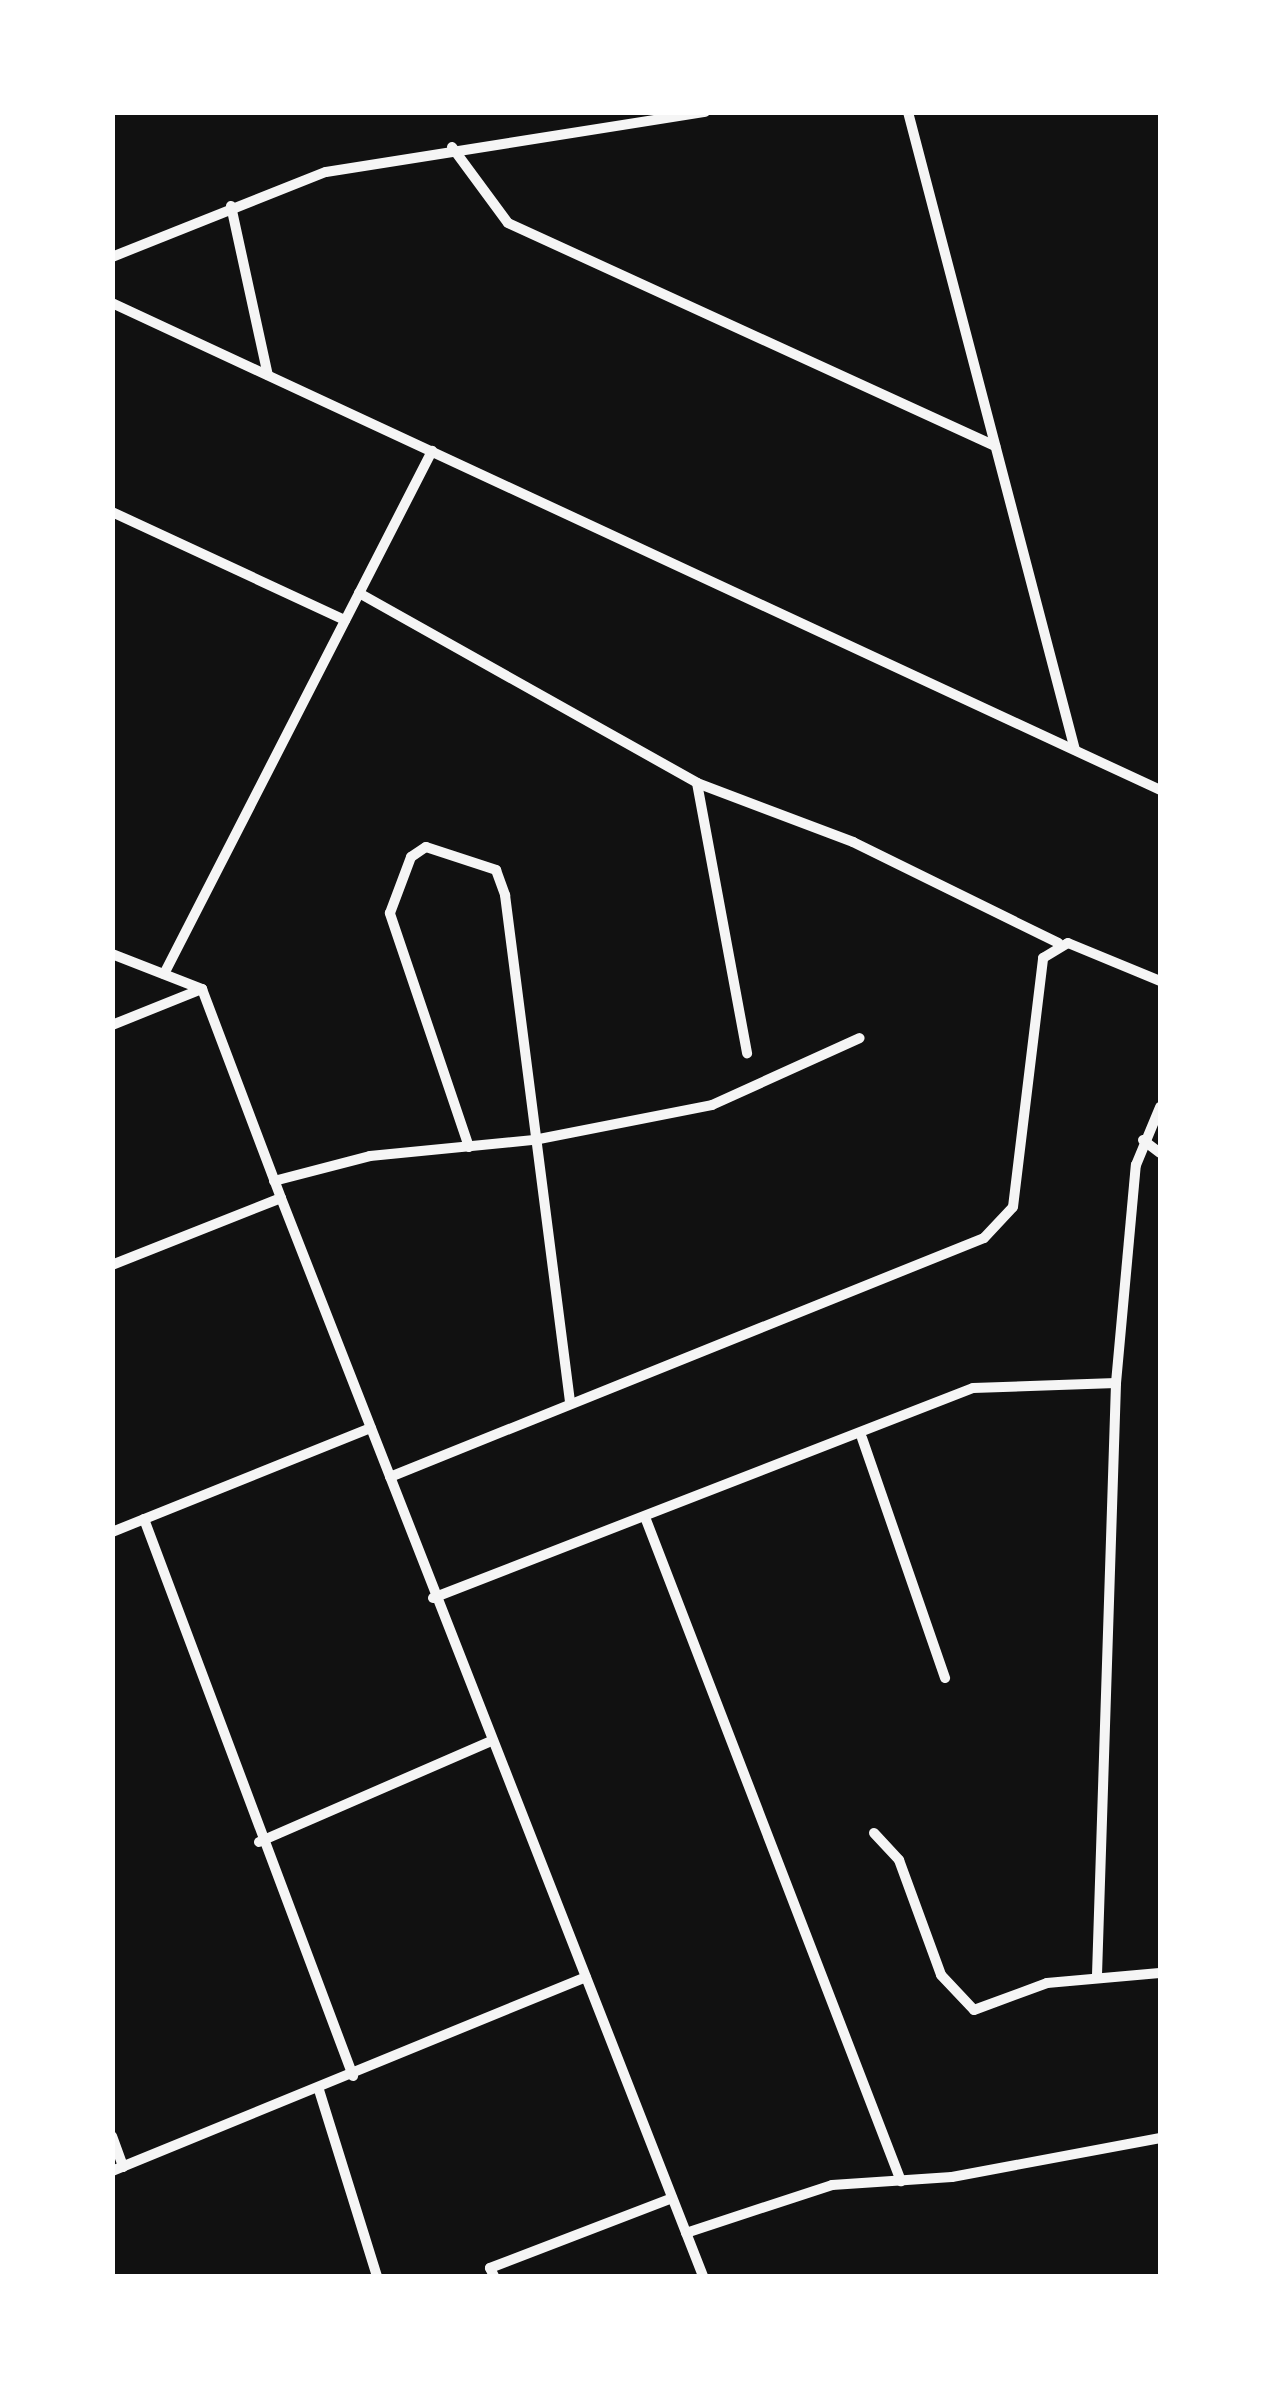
<!DOCTYPE html>
<html>
<head>
<meta charset="utf-8">
<style>
  body { margin:0 }
  #map { position:relative; width:1273px; height:2389px; overflow:hidden; background:#111; font-family:Helvetica,sans-serif }
  div>[style] { position:absolute }
  .minor>* { height:10px; margin:-5px; padding:0 5px; transform-origin:5px; border-radius:5px; background:#f5f5f5 }
  span { translate:-50% -50%; white-space:nowrap; text-align:center; line-height:1.15; -webkit-text-stroke:8px #fff; paint-order:stroke }
  .frame { position:absolute; inset:0; border:115px solid #fff; pointer-events:none }
</style>
</head>
<body>
<div id="map">
  <div class="minor">
    <i style="left:908px;top:112px;width:659px;rotate:75.33deg"></i>
    <i style="left:452px;top:147px;width:94px;rotate:53.6deg"></i>
    <i style="left:508px;top:223px;width:536px;rotate:24.6deg"></i>
    <i style="left:231px;top:206px;width:173px;rotate:77.7deg"></i>
    <i style="left:112px;top:257px;width:230px;rotate:-21.7deg"></i>
    <i style="left:326px;top:172px;width:384px;rotate:-9deg"></i>
    <i style="left:112px;top:303px;width:1156px;rotate:24.92deg"></i>
    <i style="left:112px;top:512px;width:257px;rotate:24.9deg"></i>
    <i style="left:359px;top:593px;width:388px;rotate:29.3deg"></i>
    <i style="left:697px;top:783px;width:275px;rotate:79.5deg"></i>
    <i style="left:697px;top:783px;width:167px;rotate:20.7deg"></i>
    <i style="left:853px;top:842px;width:229px;rotate:26.2deg"></i>
    <i style="left:112px;top:954px;width:97px;rotate:21.3deg"></i>
    <i style="left:202px;top:989px;width:223px;rotate:69.3deg"></i>
    <i style="left:281px;top:1198px;width:182px;rotate:158.4deg"></i>
    <i style="left:164px;top:974px;width:588px;rotate:-62.87deg"></i>
    <i style="left:112px;top:1025px;width:97px;rotate:-21.8deg"></i>
    <i style="left:1143px;top:1140px;width:21px;rotate:37deg"></i>
    <i style="left:469px;top:1147px;width:247px;rotate:-108.7deg"></i>
    <i style="left:390px;top:913px;width:60px;rotate:-69.4deg"></i>
    <i style="left:411px;top:857px;width:18px;rotate:-34deg"></i>
    <i style="left:426px;top:847px;width:74px;rotate:18.2deg"></i>
    <i style="left:496px;top:870px;width:27px;rotate:70deg"></i>
    <i style="left:505px;top:895px;width:511px;rotate:82.69deg"></i>
    <i style="left:274px;top:1181px;width:99px;rotate:-14.6deg"></i>
    <i style="left:370px;top:1156px;width:165px;rotate:-5.6deg"></i>
    <i style="left:534px;top:1140px;width:181px;rotate:-11.1deg"></i>
    <i style="left:712px;top:1105px;width:162px;rotate:-24.4deg"></i>
    <i style="left:281px;top:1198px;width:1158px;rotate:68.62deg"></i>
    <i style="left:862px;top:1438px;width:254px;rotate:70.9deg"></i>
    <i style="left:390px;top:1477px;width:640px;rotate:-21.92deg"></i>
    <i style="left:984px;top:1238px;width:42px;rotate:-46.9deg"></i>
    <i style="left:1013px;top:1207px;width:251px;rotate:-83.1deg"></i>
    <i style="left:1043px;top:958px;width:29px;rotate:-31deg"></i>
    <i style="left:1068px;top:943px;width:100px;rotate:22.4deg"></i>
    <i style="left:645px;top:1517px;width:712px;rotate:68.92deg"></i>
    <i style="left:144px;top:1519px;width:595px;rotate:69.43deg"></i>
    <i style="left:112px;top:1532px;width:279px;rotate:-21.9deg"></i>
    <i style="left:433px;top:1598px;width:579px;rotate:-21.25deg"></i>
    <i style="left:973px;top:1388px;width:143px;rotate:-2deg"></i>
    <i style="left:874px;top:1833px;width:37px;rotate:47deg"></i>
    <i style="left:899px;top:1860px;width:122px;rotate:69.9deg"></i>
    <i style="left:941px;top:1975px;width:48px;rotate:46.7deg"></i>
    <i style="left:974px;top:2010px;width:78px;rotate:-20.3deg"></i>
    <i style="left:1047px;top:1983px;width:113px;rotate:-5.1deg"></i>
    <i style="left:259px;top:1842px;width:253px;rotate:-23.5deg"></i>
    <i style="left:1097px;top:1975px;width:592px;rotate:-88.16deg"></i>
    <i style="left:1116px;top:1383px;width:219px;rotate:-84.8deg"></i>
    <i style="left:1136px;top:1165px;width:63px;rotate:-67.5deg"></i>
    <i style="left:319px;top:2090px;width:195px;rotate:72.7deg"></i>
    <i style="left:112px;top:2136px;width:33px;rotate:70deg"></i>
    <i style="left:112px;top:2171px;width:512px;rotate:-22.26deg"></i>
    <i style="left:686px;top:2233px;width:154px;rotate:-18.2deg"></i>
    <i style="left:832px;top:2185px;width:120px;rotate:-3.8deg"></i>
    <i style="left:952px;top:2177px;width:212px;rotate:-10.6deg"></i>
    <i style="left:494px;top:2276px;width:9px;rotate:-117deg"></i>
    <i style="left:490px;top:2268px;width:195px;rotate:-21deg"></i>
  </div>
  <div class="frame"></div>
</div>
</body>
</html>
